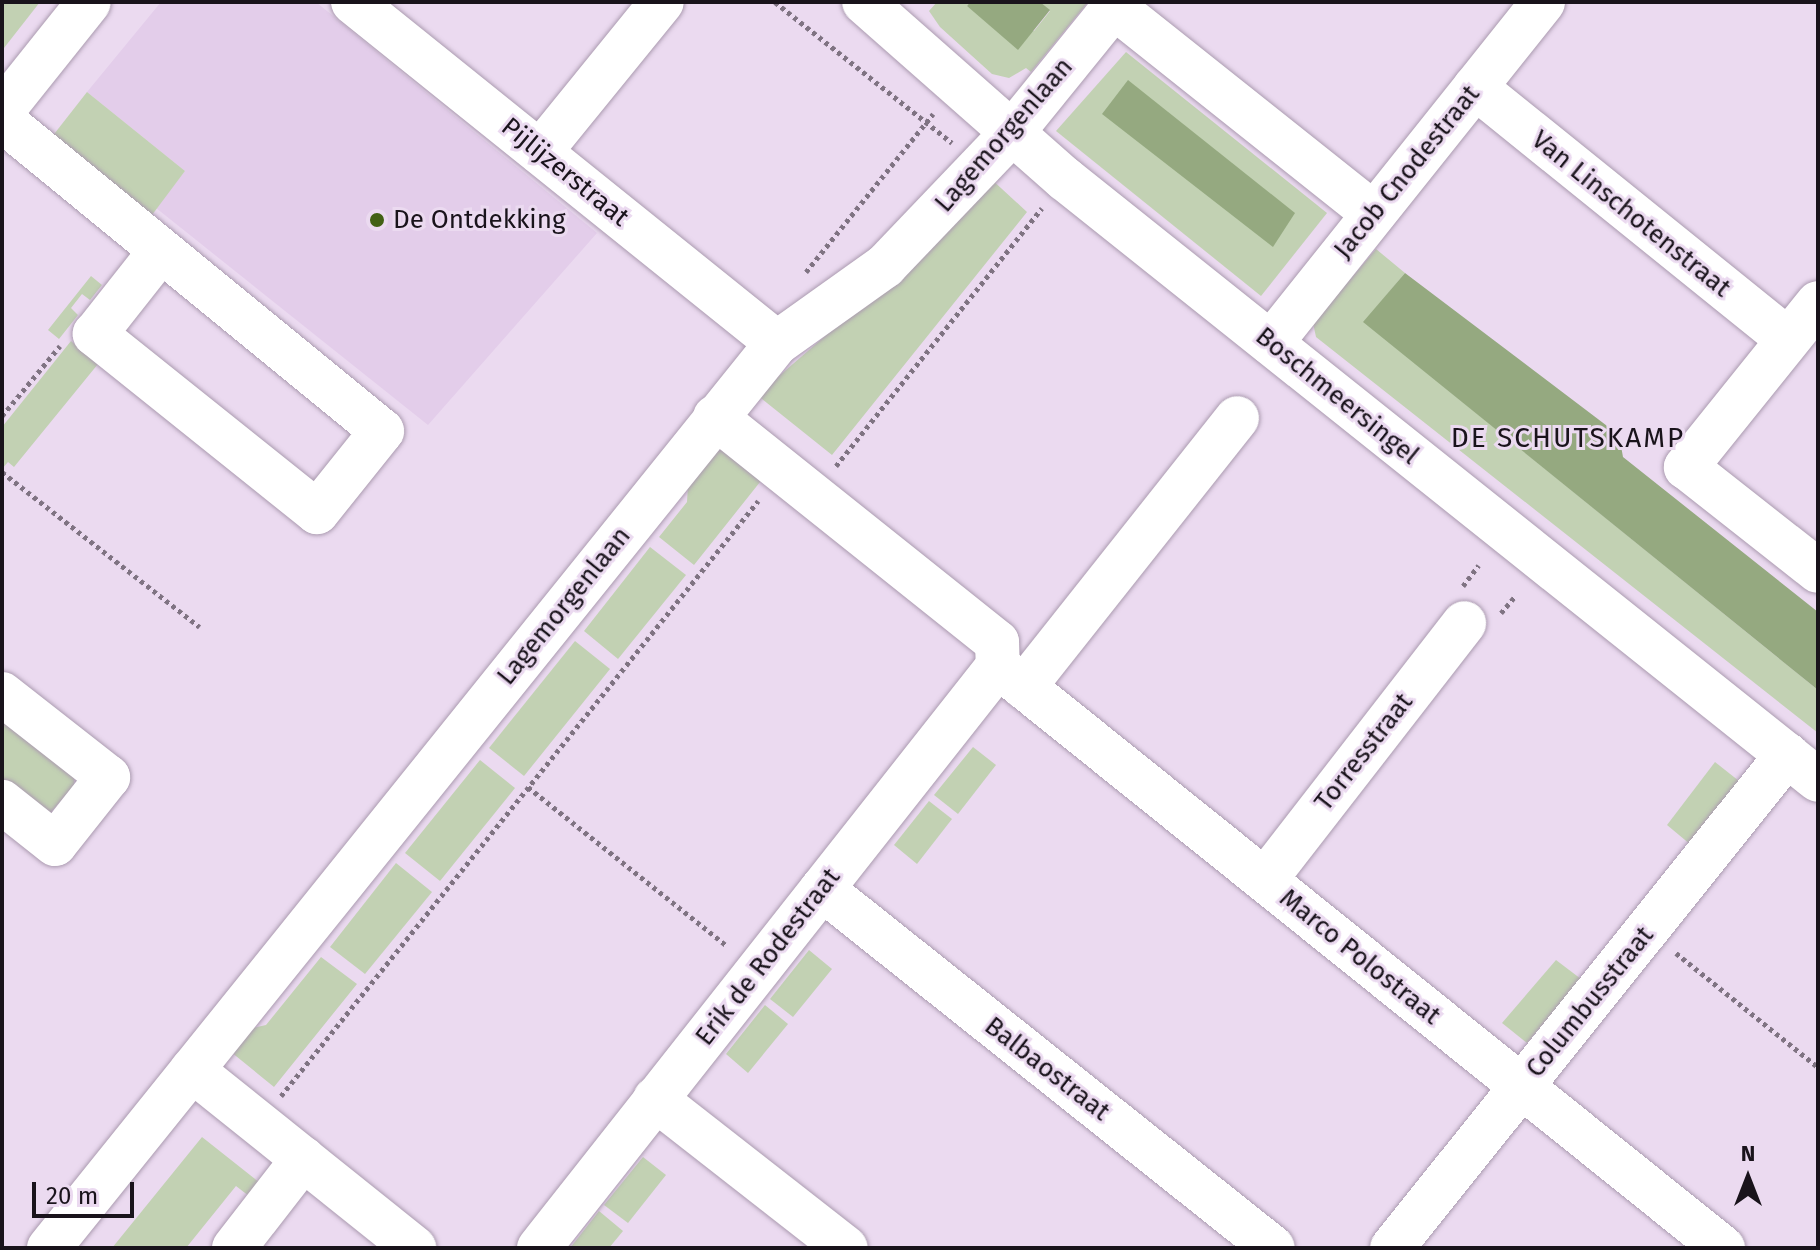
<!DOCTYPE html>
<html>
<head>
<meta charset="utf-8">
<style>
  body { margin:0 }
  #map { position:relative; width:1820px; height:1250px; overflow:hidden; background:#ebdaf0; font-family:"Fira Sans",sans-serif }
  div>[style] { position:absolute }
  .built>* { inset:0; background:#e3cdea }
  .green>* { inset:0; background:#c2d1b3 }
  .water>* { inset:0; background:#95a980 }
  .path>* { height:5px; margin-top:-2.5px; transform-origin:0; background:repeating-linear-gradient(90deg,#7f7382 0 4px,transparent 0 8px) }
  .roads { filter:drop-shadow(0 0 2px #ab9bb0) drop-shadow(0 0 2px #ab9bb0) }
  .minor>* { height:44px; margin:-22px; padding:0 22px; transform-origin:22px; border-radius:22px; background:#fff }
  .dots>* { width:22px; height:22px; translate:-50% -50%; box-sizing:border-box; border:4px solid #ebdaf0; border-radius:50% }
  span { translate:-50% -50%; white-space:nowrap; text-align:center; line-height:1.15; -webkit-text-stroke:6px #ebdaf0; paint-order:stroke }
  .street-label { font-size:26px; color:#19131b }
  .poi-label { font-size:26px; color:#19131b }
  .left { translate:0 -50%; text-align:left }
  .neighbourhood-label { font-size:28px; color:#19131b; letter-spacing:2px }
  .frame { position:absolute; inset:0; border:4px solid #19131b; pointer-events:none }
  .north { position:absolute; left:1708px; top:1138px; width:80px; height:80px; -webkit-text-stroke:6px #ebdaf0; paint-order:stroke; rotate:0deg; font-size:22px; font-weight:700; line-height:32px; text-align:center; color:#19131b }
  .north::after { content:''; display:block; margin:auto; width:28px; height:36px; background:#19131b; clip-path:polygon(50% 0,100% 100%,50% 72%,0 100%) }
  .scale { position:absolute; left:32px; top:1182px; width:102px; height:36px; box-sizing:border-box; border:4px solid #19131b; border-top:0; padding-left:10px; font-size:24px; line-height:28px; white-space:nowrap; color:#19131b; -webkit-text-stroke:6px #ebdaf0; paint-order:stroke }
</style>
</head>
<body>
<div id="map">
  <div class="built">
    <i style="clip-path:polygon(161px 2px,316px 2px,597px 233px,428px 425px,156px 208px,185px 171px,87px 92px)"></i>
  </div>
  <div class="green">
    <i style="clip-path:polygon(2px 2px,40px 2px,4px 48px,2px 46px)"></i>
    <i style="clip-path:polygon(937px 2px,970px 2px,967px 6px,1034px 31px,1050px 11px,1040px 2px,1088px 2px,1031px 72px,1026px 68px,1009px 78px,992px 74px,940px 27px,929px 11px)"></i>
    <i style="clip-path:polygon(1126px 52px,1327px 213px,1261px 296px,1056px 131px)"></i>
    <i style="clip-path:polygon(87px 92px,185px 171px,152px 215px,51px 138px)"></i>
    <i style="clip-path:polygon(989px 177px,1027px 212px,832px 455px,757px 395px,899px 272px)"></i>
    <i style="clip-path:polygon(1376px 249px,1405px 273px,1364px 322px,1818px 690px,1818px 733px,1316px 337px,1313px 323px)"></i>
    <i style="clip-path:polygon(91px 276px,102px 285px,90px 300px,82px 294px,71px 308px,78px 315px,59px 339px,48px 330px)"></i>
    <i style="clip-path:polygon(71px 341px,98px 364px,14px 467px,8px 462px,2px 469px,2px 427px)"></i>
    <i style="clip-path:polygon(719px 441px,764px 477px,694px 565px,659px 537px,687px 502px,688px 485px)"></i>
    <i style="clip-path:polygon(650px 547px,686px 575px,618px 659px,584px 631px)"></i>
    <i style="clip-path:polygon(575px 641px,610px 669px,524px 776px,489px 748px)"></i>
    <i style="clip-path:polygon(2px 711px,75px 771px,74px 786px,50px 813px,2px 783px)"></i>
    <i style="clip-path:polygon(973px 747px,996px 765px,958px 814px,934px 795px)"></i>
    <i style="clip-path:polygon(480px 760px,515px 788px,440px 881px,405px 853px)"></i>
    <i style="clip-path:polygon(1715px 762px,1739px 781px,1691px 845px,1667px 825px)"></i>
    <i style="clip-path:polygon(929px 801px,952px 819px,917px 864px,894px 845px)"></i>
    <i style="clip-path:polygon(396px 863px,432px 892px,365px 974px,330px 947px)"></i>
    <i style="clip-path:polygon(809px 950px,832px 969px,793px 1017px,770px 999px)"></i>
    <i style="clip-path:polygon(321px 957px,357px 984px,274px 1087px,231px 1052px,253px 1028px,266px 1025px)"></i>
    <i style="clip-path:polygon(1556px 960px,1581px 979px,1527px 1043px,1502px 1023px)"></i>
    <i style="clip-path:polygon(765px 1005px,788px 1024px,748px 1073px,726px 1054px)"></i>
    <i style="clip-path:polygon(202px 1137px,269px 1190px,258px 1203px,236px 1186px,186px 1248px,112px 1248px)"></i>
    <i style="clip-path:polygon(643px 1157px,666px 1175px,628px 1223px,604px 1205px)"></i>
    <i style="clip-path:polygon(599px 1211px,623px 1231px,609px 1248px,570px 1248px)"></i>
  </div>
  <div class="water">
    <i style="clip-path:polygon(970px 2px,1040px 2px,1050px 10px,1018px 50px,967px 6px)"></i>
    <i style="clip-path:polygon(1128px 80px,1295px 213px,1273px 247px,1102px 114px)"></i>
    <i style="clip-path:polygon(1405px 273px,1619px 435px,1623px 457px,1818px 612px,1818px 690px,1363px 322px)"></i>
  </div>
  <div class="path">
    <i style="left:775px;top:2px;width:226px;rotate:38.5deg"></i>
    <i style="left:806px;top:272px;width:203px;rotate:-51.2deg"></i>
    <i style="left:2px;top:416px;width:91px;rotate:-50.4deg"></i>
    <i style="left:836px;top:466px;width:330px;rotate:-51.4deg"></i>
    <i style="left:2px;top:472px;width:251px;rotate:38.1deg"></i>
    <i style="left:1463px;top:586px;width:26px;rotate:-53deg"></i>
    <i style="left:1501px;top:613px;width:23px;rotate:-50deg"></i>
    <i style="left:528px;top:787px;width:255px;rotate:38.6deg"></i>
    <i style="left:1676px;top:953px;width:182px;rotate:38.8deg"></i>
    <i style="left:281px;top:1096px;width:763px;rotate:-51.28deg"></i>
  </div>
  <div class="roads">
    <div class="minor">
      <i style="left:353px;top:2px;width:544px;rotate:38.81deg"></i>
      <i style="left:864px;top:2px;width:268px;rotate:41.4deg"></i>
      <i style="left:1065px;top:179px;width:963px;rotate:38.59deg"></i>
      <i style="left:1114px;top:7px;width:332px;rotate:38.5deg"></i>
      <i style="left:1475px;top:87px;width:402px;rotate:38.9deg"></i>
      <i style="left:2px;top:111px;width:139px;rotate:-51.4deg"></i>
      <i style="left:2px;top:120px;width:491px;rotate:39.3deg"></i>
      <i style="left:382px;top:431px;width:104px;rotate:128.7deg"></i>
      <i style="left:317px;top:512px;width:285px;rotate:-141.3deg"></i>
      <i style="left:95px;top:334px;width:103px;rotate:-51.7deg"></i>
      <i style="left:540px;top:152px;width:193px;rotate:-50.9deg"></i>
      <i style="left:1818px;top:303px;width:211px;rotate:128.8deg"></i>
      <i style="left:1686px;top:467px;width:168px;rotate:38.2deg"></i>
      <i style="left:1271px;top:343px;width:436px;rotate:-51.4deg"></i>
      <i style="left:715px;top:417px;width:361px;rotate:38.6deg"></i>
      <i style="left:997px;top:642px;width:24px;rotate:88deg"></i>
      <i style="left:998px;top:666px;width:930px;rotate:38.76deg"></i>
      <i style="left:1024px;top:687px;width:343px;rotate:-51.6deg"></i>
      <i style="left:2px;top:694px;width:135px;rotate:38.1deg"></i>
      <i style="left:108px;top:777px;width:85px;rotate:128.3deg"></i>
      <i style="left:55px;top:844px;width:68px;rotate:-141.6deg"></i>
      <i style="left:1265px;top:880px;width:325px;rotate:-52.2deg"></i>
      <i style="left:822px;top:889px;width:576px;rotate:38.52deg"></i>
      <i style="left:192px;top:1070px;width:285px;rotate:38.7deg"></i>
      <i style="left:655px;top:1099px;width:242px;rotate:38deg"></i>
      <i style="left:49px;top:1248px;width:1161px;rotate:-51.19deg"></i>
      <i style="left:777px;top:343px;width:133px;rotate:-35.5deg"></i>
      <i style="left:885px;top:266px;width:182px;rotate:-46.3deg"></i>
      <i style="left:1011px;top:134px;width:170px;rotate:-51deg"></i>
      <i style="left:234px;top:1248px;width:113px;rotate:-52.2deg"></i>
      <i style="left:539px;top:1248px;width:741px;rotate:-51.74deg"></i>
      <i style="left:1392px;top:1248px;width:632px;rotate:-51.3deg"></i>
    </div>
  </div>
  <div class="dots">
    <i style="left:377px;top:220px;background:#426114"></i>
  </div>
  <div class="street-label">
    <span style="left:1004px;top:135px;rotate:-49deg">Lagemorgenlaan</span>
    <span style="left:565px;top:172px;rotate:39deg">Pijlijzerstraat</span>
    <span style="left:1407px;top:172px;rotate:-51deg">Jacob Cnodestraat</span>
    <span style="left:1631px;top:214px;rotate:39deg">Van Linschotenstraat</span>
    <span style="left:1337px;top:396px;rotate:39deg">Boschmeersingel</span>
    <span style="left:564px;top:606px;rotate:-51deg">Lagemorgenlaan</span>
    <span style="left:1364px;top:752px;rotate:-52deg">Torresstraat</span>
    <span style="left:768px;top:957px;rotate:-52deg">Erik de Rodestraat</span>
    <span style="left:1360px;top:957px;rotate:39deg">Marco Polostraat</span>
    <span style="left:1590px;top:1002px;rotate:-51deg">Columbusstraat</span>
    <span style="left:1047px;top:1069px;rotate:38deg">Balbaostraat</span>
  </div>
  <div class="poi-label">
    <span class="left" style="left:393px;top:220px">De Ontdekking</span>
  </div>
  <div class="neighbourhood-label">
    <span style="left:1568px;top:438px">DE SCHUTSKAMP</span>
  </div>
  <div class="frame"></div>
  <div class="north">N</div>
  <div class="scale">20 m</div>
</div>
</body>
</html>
